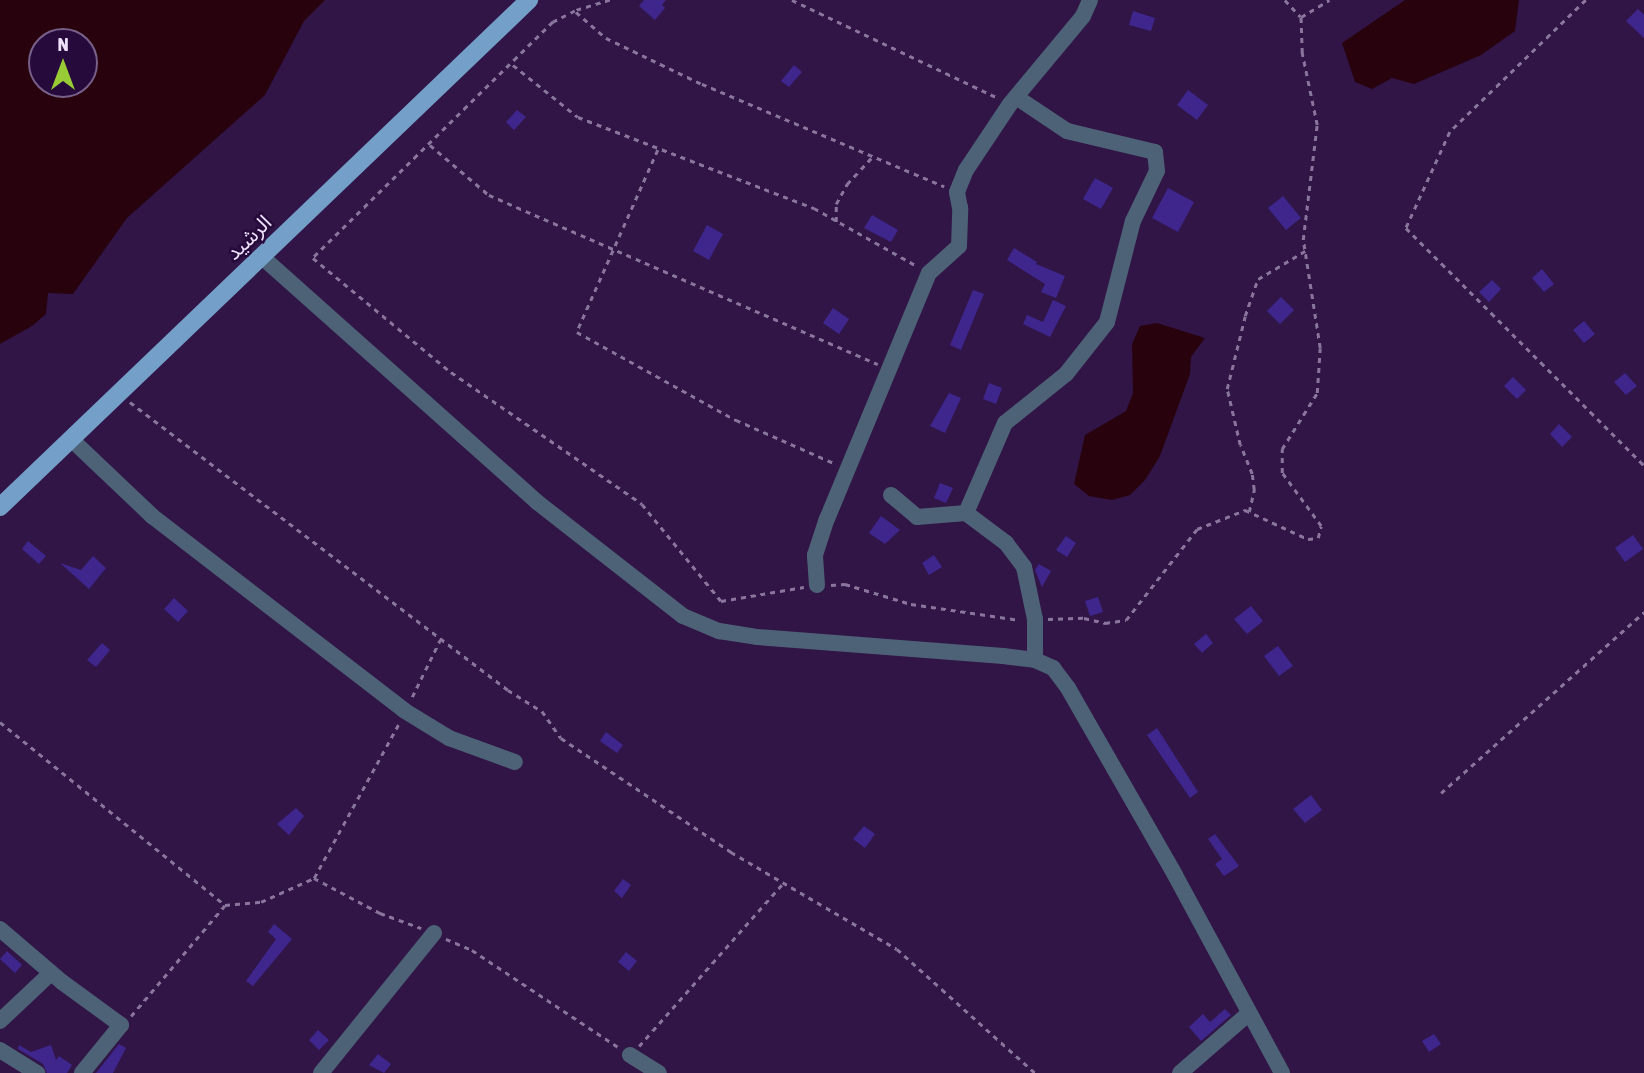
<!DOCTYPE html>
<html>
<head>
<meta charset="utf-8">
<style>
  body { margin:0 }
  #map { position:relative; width:1644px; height:1073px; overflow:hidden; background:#301546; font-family:"Asap Condensed","Noto Sans Arabic",sans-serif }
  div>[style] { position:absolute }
  .water>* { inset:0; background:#28030e }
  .building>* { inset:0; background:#3f268d }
  .path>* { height:2.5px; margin-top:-1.25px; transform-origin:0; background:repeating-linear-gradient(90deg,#8a769c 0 5px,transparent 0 10px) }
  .minor>* { height:16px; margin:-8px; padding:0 8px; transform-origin:8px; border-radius:8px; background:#4d6276 }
  .major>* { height:18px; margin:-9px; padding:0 9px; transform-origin:9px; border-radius:9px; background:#739fc8 }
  span { translate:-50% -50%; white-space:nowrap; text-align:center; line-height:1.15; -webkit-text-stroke:5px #260a3b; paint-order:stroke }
  .street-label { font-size:21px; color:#ede1fb }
  .north { position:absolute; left:28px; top:28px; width:70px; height:70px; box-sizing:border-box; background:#260a3b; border:2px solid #766088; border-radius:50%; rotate:0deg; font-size:19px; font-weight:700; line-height:28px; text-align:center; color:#ede1fb }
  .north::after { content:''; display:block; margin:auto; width:24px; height:32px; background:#99cb36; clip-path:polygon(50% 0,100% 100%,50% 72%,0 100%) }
</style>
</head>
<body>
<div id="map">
  <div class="water">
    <i style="clip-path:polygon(evenodd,0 0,325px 0,304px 21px,265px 95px,127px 218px,73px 294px,48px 293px,46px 314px,32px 326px,0 344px,0 0,42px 42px,84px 42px,84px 84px,42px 84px,42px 42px)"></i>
    <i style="clip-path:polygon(1405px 0,1519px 0,1515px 31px,1481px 55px,1414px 84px,1392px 78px,1372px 89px,1355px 82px,1342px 43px)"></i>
    <i style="clip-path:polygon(1157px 323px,1205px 338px,1191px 357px,1190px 374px,1160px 456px,1145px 480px,1130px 495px,1112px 500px,1089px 496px,1074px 484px,1085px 435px,1126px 411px,1133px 393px,1132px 344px,1140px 326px)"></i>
  </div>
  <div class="building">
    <i style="clip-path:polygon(644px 0,666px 0,662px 5px,665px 8px,655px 20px,639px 6px)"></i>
    <i style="clip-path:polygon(1638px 9px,1644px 15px,1644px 38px,1626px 21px)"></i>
    <i style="clip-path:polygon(1133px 11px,1155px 18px,1151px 31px,1129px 25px)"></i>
    <i style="clip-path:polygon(794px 65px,802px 72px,789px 87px,781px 81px)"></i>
    <i style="clip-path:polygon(1188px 90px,1208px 105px,1197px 120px,1177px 105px)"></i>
    <i style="clip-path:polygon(517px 110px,526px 117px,514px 130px,506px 122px)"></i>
    <i style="clip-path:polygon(1095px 178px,1113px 188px,1101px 209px,1083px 199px)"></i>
    <i style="clip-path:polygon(1168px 188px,1194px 202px,1178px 232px,1152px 218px)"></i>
    <i style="clip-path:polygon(1283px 196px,1301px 218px,1286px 230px,1268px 208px)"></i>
    <i style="clip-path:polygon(872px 215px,898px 230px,891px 242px,864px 228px)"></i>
    <i style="clip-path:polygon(707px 225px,723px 234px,709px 260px,693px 251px)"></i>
    <i style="clip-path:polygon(1014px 248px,1037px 262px,1036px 264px,1065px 276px,1056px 298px,1041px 292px,1045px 284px,1007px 260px)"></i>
    <i style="clip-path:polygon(1542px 269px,1554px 284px,1544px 292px,1532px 278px)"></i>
    <i style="clip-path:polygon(1492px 280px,1501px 289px,1489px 302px,1479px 292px)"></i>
    <i style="clip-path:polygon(973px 290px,984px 294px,961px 350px,950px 345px)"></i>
    <i style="clip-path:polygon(1281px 297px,1294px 310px,1280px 324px,1267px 311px)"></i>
    <i style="clip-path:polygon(1053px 300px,1066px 306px,1050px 337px,1023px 324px,1027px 315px,1043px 322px)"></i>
    <i style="clip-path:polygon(833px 308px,849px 319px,839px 334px,823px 323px)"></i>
    <i style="clip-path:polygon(1584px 321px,1595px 334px,1584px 343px,1573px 330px)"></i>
    <i style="clip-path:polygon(1625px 373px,1637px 386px,1626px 395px,1614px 382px)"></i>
    <i style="clip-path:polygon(1513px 377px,1526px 390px,1517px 399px,1504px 386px)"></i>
    <i style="clip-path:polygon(989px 383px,1002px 388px,996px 404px,983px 399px)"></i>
    <i style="clip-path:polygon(949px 393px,961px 398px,945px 433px,930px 426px)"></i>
    <i style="clip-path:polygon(1559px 424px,1572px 437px,1562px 447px,1550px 434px)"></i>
    <i style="clip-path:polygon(940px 483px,953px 488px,946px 503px,934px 498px)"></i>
    <i style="clip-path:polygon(881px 516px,900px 530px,885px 544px,869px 533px)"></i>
    <i style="clip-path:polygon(1633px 535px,1643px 549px,1625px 562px,1615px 548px)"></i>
    <i style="clip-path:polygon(1066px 536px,1076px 543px,1067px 557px,1056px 550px)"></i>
    <i style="clip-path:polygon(28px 541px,46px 556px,39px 564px,22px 549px)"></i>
    <i style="clip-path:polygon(934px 555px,942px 567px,929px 575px,922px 563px)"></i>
    <i style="clip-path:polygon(93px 556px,106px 568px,89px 589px,60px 563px,81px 570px)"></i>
    <i style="clip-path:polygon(1039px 564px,1051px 571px,1042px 587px,1035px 570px)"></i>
    <i style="clip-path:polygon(1098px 597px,1103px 612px,1090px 616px,1085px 601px)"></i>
    <i style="clip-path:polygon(174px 598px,188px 611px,178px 622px,164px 609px)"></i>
    <i style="clip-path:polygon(1251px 606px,1263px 621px,1247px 634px,1234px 619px)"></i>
    <i style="clip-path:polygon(1206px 634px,1213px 643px,1202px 653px,1194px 644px)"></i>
    <i style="clip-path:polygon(102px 643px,110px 650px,96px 667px,87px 660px)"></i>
    <i style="clip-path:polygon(1278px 646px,1293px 666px,1279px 676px,1264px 656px)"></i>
    <i style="clip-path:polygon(1157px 728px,1198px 792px,1190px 798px,1147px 735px)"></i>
    <i style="clip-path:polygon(606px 732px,623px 745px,617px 753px,600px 741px)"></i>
    <i style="clip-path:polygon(1311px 795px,1322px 810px,1305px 823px,1293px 809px)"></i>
    <i style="clip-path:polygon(296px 808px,304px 816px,289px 835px,277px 824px)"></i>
    <i style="clip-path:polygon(864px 826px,875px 834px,865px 848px,853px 839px)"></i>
    <i style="clip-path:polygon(1215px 834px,1239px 866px,1224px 876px,1215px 864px,1222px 859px,1208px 839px)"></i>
    <i style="clip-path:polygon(623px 879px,631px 885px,622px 898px,614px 891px)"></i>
    <i style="clip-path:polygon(274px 924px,292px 939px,253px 986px,246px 981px,276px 939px,268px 932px)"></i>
    <i style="clip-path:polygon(7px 951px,22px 965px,15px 973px,0 959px)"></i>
    <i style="clip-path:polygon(626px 952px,637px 961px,629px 971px,618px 962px)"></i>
    <i style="clip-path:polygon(1225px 1009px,1231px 1015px,1201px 1041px,1189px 1027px,1203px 1014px,1210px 1022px)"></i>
    <i style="clip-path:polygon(318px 1030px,329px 1040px,319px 1050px,309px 1040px)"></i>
    <i style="clip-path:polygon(1434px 1034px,1441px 1044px,1429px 1052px,1422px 1041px)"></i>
    <i style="clip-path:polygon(119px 1044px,126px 1048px,113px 1073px,96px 1073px)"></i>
    <i style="clip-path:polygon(19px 1045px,31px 1052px,51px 1045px,56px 1060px,59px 1056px,72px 1065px,67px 1073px,47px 1073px,43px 1064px,18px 1049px)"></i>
    <i style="clip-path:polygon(378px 1054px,391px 1064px,384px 1073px,369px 1065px)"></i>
  </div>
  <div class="path">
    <i style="left:610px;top:0;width:37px;rotate:163deg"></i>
    <i style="left:575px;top:11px;width:25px;rotate:153deg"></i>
    <i style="left:553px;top:22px;width:337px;rotate:135.5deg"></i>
    <i style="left:313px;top:258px;width:179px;rotate:39.6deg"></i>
    <i style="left:451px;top:372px;width:232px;rotate:34.6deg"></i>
    <i style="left:642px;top:504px;width:125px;rotate:50.8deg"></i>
    <i style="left:721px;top:601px;width:84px;rotate:-9.6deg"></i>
    <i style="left:792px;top:0;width:228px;rotate:25.4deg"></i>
    <i style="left:1285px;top:0;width:23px;rotate:47deg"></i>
    <i style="left:1586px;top:0;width:190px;rotate:135.9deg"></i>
    <i style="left:1450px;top:132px;width:106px;rotate:114.6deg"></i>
    <i style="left:1406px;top:228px;width:336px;rotate:44.9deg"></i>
    <i style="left:576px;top:12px;width:40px;rotate:41deg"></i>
    <i style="left:606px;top:38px;width:106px;rotate:25.6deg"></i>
    <i style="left:702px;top:84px;width:263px;rotate:22.9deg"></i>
    <i style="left:513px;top:65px;width:83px;rotate:38.7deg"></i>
    <i style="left:578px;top:117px;width:253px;rotate:21.1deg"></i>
    <i style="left:814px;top:208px;width:118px;rotate:29.4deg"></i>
    <i style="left:430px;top:145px;width:77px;rotate:40.3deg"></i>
    <i style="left:489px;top:195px;width:424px;rotate:23.5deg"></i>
    <i style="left:658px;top:150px;width:199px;rotate:114deg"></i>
    <i style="left:577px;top:332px;width:182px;rotate:29deg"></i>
    <i style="left:736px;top:420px;width:109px;rotate:23.7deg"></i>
    <i style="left:836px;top:222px;width:18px;rotate:-90deg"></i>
    <i style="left:836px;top:204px;width:23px;rotate:-61deg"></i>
    <i style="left:847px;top:184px;width:38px;rotate:-47deg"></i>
    <i style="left:130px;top:402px;width:475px;rotate:37.3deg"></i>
    <i style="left:508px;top:690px;width:40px;rotate:32deg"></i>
    <i style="left:542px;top:711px;width:33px;rotate:55deg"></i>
    <i style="left:561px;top:738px;width:205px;rotate:33.8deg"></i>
    <i style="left:731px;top:852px;width:192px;rotate:30.3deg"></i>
    <i style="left:897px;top:949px;width:186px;rotate:41.9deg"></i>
    <i style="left:1249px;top:512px;width:23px;rotate:-77deg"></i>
    <i style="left:1254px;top:490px;width:16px;rotate:-97deg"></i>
    <i style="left:1252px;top:474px;width:31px;rotate:-112deg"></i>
    <i style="left:1240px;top:445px;width:57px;rotate:-103.1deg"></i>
    <i style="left:1227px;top:389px;width:75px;rotate:-76.1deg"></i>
    <i style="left:1245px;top:316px;width:39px;rotate:-71deg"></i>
    <i style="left:1258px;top:279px;width:55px;rotate:-30.8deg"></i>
    <i style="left:831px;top:585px;width:14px;rotate:-4deg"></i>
    <i style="left:845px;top:584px;width:69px;rotate:16.9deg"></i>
    <i style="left:911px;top:604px;width:110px;rotate:8.4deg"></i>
    <i style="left:1048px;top:619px;width:36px;rotate:-2deg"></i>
    <i style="left:1084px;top:618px;width:22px;rotate:13deg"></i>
    <i style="left:1105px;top:623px;width:21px;rotate:-8deg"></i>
    <i style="left:1126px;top:620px;width:115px;rotate:-52deg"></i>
    <i style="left:1197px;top:529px;width:52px;rotate:-21.6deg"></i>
    <i style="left:1245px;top:510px;width:69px;rotate:24.7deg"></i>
    <i style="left:1308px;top:539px;width:10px;rotate:-6deg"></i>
    <i style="left:1318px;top:538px;width:12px;rotate:-76deg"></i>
    <i style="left:1321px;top:526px;width:66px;rotate:-126.3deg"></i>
    <i style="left:1282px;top:473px;width:24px;rotate:-90deg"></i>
    <i style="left:1282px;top:449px;width:66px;rotate:-58deg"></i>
    <i style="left:1317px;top:393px;width:45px;rotate:-86.2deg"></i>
    <i style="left:1320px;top:348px;width:109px;rotate:-98.9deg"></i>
    <i style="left:1303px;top:240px;width:116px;rotate:-83.1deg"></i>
    <i style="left:1317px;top:125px;width:74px;rotate:-101.8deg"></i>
    <i style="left:1302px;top:53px;width:36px;rotate:-92deg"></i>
    <i style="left:1301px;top:17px;width:33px;rotate:-31deg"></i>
    <i style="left:412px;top:697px;width:64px;rotate:-63.8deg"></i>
    <i style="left:0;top:722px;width:290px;rotate:39.1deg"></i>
    <i style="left:1441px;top:793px;width:272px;rotate:-41.7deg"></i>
    <i style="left:314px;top:878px;width:175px;rotate:-61.2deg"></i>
    <i style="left:446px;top:939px;width:28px;rotate:23deg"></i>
    <i style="left:472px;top:950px;width:175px;rotate:33.6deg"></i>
    <i style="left:131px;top:1016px;width:145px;rotate:-49.7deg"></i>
    <i style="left:225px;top:905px;width:36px;rotate:-5deg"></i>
    <i style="left:261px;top:902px;width:58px;rotate:-24.4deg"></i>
    <i style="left:314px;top:878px;width:75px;rotate:27.9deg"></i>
    <i style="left:380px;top:913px;width:44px;rotate:20.1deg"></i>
    <i style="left:639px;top:1046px;width:217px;rotate:-48.5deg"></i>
  </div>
  <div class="minor">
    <i style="left:261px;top:256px;width:370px;rotate:41.7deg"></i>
    <i style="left:537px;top:502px;width:185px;rotate:38deg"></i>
    <i style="left:683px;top:616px;width:39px;rotate:23deg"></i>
    <i style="left:719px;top:631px;width:38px;rotate:9deg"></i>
    <i style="left:757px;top:637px;width:247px;rotate:4.4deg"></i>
    <i style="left:1003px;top:656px;width:32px;rotate:7deg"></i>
    <i style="left:1035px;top:660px;width:20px;rotate:24deg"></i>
    <i style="left:1053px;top:668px;width:25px;rotate:53deg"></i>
    <i style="left:1068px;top:688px;width:215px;rotate:60.2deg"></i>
    <i style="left:1175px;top:875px;width:225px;rotate:61.6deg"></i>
    <i style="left:71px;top:439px;width:112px;rotate:43.5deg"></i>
    <i style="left:152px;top:516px;width:319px;rotate:37.6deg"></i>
    <i style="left:405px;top:711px;width:52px;rotate:31.5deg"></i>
    <i style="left:449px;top:738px;width:70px;rotate:20deg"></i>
    <i style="left:891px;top:495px;width:34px;rotate:40deg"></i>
    <i style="left:917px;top:517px;width:49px;rotate:-4.7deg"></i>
    <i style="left:966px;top:513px;width:50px;rotate:36.9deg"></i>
    <i style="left:1006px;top:543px;width:30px;rotate:53deg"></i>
    <i style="left:1024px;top:567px;width:53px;rotate:78.1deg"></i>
    <i style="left:1035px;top:619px;width:41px;rotate:90deg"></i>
    <i style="left:966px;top:513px;width:98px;rotate:-66.6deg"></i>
    <i style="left:1005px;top:423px;width:78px;rotate:-38.8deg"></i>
    <i style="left:1066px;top:374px;width:66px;rotate:-51.7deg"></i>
    <i style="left:1107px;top:322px;width:104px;rotate:-75.6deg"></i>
    <i style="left:1133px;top:221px;width:55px;rotate:-64.4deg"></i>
    <i style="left:1157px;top:171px;width:19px;rotate:-96deg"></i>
    <i style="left:1155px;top:152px;width:90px;rotate:-166.6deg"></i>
    <i style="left:1067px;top:131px;width:61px;rotate:-146.3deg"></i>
    <i style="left:817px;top:585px;width:30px;rotate:-94deg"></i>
    <i style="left:815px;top:555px;width:38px;rotate:-72deg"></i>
    <i style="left:827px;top:519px;width:266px;rotate:-67.5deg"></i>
    <i style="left:929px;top:273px;width:40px;rotate:-42deg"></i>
    <i style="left:959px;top:246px;width:38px;rotate:-88deg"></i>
    <i style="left:960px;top:208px;width:16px;rotate:-101deg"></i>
    <i style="left:957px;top:192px;width:24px;rotate:-68deg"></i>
    <i style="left:966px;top:170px;width:79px;rotate:-56.3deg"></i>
    <i style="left:1010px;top:104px;width:114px;rotate:-50.3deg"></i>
    <i style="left:1083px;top:16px;width:17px;rotate:-66deg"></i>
    <i style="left:0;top:929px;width:82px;rotate:40.5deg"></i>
    <i style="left:62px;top:982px;width:73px;rotate:36.1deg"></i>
    <i style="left:121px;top:1025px;width:62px;rotate:129.1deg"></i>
    <i style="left:0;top:1021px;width:70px;rotate:-43.3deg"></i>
    <i style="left:0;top:1050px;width:44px;rotate:31.9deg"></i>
    <i style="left:630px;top:1055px;width:34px;rotate:32deg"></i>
    <i style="left:321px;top:1073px;width:180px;rotate:-51.1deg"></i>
    <i style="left:1180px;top:1073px;width:90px;rotate:-40.9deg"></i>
  </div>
  <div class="major">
    <i style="left:0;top:507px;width:733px;rotate:-43.78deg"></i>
  </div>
  <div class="street-label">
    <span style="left:248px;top:237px;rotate:-44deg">الرشيد</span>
  </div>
  <div class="north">N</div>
</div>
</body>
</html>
